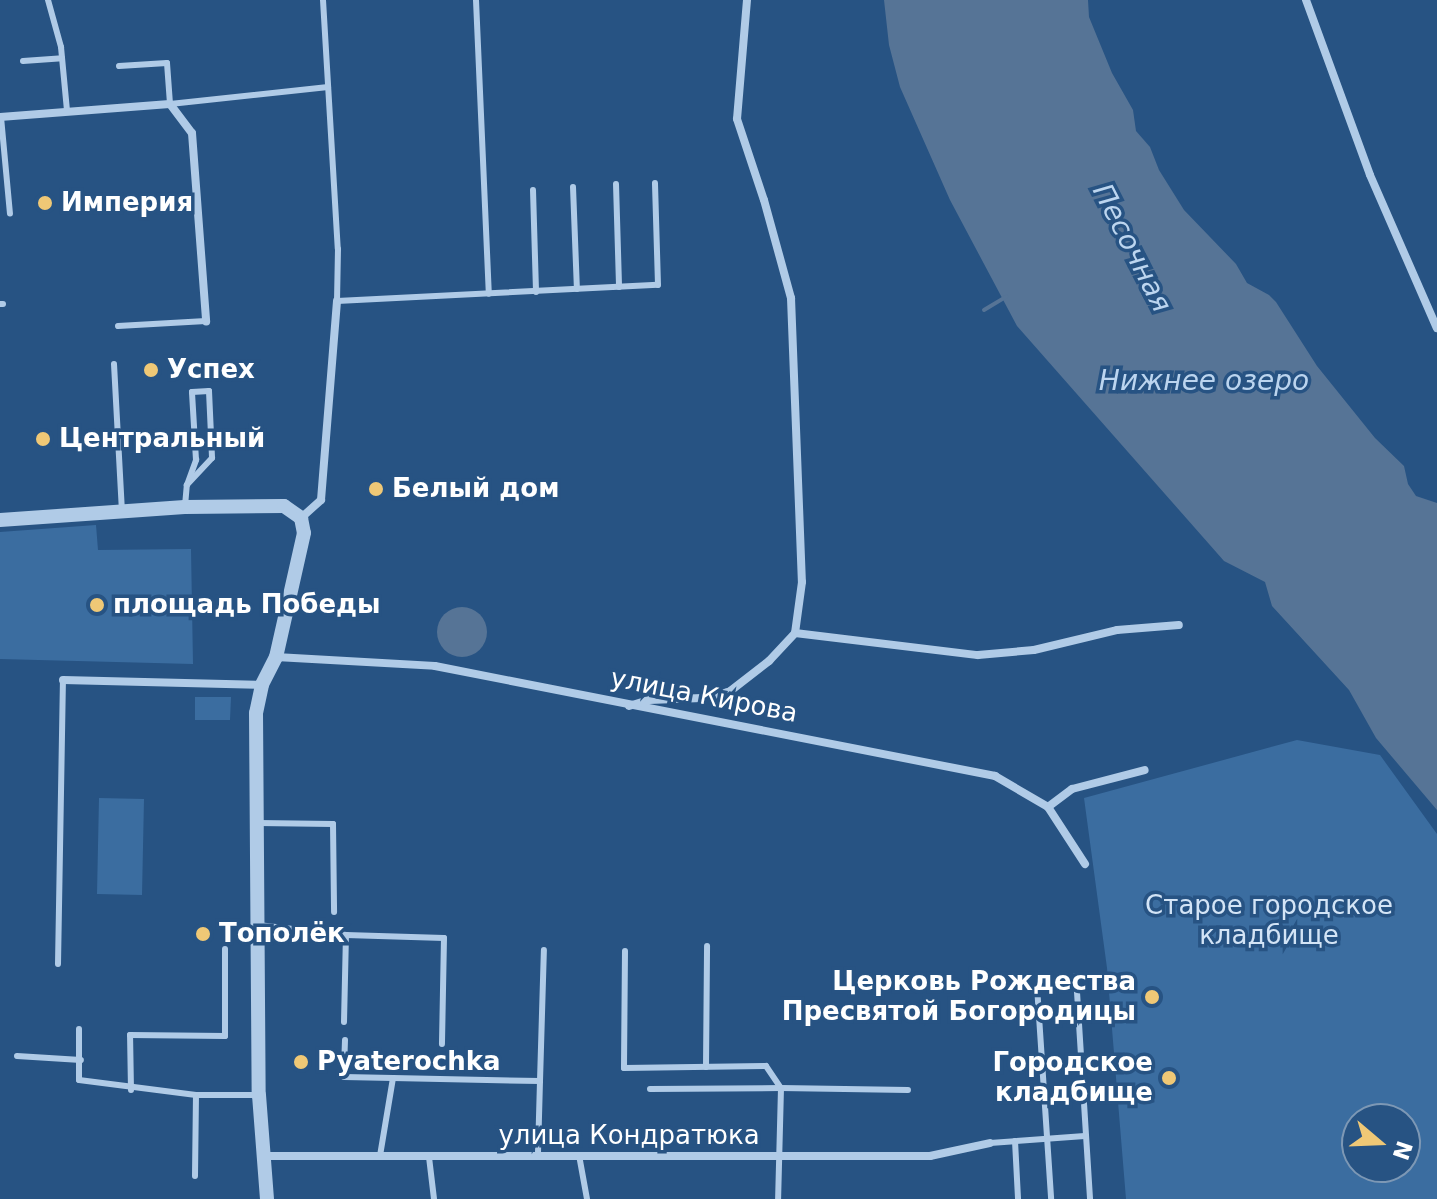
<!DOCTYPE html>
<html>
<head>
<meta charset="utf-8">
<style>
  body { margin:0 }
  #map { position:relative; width:1437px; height:1199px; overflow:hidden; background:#275383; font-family:"DejaVu Sans",sans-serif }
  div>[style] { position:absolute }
  .green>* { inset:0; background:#3b6da0 }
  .water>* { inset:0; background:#567496 }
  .round { border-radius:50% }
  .stream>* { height:4px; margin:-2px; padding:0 2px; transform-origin:2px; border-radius:2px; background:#567496 }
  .service>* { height:6px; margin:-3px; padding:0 3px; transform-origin:3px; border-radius:3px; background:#b0cbe7 }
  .minor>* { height:8px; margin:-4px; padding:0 4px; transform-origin:4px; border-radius:4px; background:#b0cbe7 }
  .tertiary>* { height:14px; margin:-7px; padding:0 7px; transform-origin:7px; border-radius:7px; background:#b0cbe7 }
  .dots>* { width:22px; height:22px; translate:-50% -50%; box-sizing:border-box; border:4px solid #275383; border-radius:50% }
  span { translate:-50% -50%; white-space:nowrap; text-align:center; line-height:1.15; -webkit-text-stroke:7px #275383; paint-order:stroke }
  .poi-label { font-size:26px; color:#fff; font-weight:700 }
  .left { translate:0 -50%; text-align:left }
  .right { translate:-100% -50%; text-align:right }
  .street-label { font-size:26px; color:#fff }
  .park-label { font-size:26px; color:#d3e4f6 }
  .water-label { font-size:28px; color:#bcd5ef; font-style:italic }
  .north { position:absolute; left:1341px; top:1103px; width:80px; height:80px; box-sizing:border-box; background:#275383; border:2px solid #7d98b5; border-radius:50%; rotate:109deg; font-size:22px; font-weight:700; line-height:32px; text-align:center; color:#fff }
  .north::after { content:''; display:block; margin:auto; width:28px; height:36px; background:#efc876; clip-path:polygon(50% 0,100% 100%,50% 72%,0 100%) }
</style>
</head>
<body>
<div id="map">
  <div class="green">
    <i style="clip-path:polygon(96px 525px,98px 550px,191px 549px,193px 664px,0 659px,0 532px)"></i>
    <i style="clip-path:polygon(195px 697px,231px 697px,230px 720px,195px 720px)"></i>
    <i style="clip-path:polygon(evenodd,1297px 740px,1380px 755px,1437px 834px,1437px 1199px,1126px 1199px,1107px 968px,1084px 798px,1297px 740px,1357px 1119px,1405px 1119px,1405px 1167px,1357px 1167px,1357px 1119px)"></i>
    <i style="clip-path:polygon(99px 798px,144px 799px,142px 895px,97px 894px)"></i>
  </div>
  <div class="water">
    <i style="clip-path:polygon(884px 0,1088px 0,1089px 17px,1112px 73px,1133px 110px,1136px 131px,1150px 147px,1159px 170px,1184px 210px,1236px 264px,1247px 283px,1269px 295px,1276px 302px,1317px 366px,1375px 438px,1404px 466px,1408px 484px,1416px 496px,1437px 503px,1437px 810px,1376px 738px,1349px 690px,1272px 606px,1265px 582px,1224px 561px,1017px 326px,950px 200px,900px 87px,889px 45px)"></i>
    <i class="round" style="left:437px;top:607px;width:50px;height:50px"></i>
  </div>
  <div class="stream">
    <i style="left:984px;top:310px;width:26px;rotate:-31deg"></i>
  </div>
  <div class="service">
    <i style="left:48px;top:0;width:49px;rotate:74.5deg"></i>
    <i style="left:61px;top:47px;width:64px;rotate:84.6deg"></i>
    <i style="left:323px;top:0;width:249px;rotate:86.6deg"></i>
    <i style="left:338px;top:249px;width:52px;rotate:91.1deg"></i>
    <i style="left:337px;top:301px;width:321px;rotate:-2.9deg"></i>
    <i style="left:658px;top:285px;width:102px;rotate:-91.7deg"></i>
    <i style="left:476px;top:0;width:294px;rotate:87.5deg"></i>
    <i style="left:23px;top:61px;width:39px;rotate:-4deg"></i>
    <i style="left:119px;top:66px;width:48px;rotate:-3.6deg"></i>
    <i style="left:167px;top:63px;width:41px;rotate:85.8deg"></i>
    <i style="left:170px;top:104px;width:159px;rotate:-6.1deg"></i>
    <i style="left:1px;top:117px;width:97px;rotate:84.7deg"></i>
    <i style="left:616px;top:184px;width:103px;rotate:88.3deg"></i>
    <i style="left:573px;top:187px;width:102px;rotate:87.8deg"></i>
    <i style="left:533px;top:190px;width:102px;rotate:88.3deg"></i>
    <i style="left:0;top:304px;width:3px"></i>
    <i style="left:118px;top:326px;width:88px;rotate:-3.3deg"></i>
    <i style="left:114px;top:364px;width:147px;rotate:86.9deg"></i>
    <i style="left:185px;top:506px;width:21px;rotate:-85deg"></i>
    <i style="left:187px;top:485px;width:27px;rotate:-70deg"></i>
    <i style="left:196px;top:460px;width:68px;rotate:-93.4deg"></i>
    <i style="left:192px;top:392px;width:17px;rotate:-3deg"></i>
    <i style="left:209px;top:391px;width:67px;rotate:87.4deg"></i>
    <i style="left:212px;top:458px;width:37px;rotate:133deg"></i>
    <i style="left:258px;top:823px;width:75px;rotate:0.8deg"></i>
    <i style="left:333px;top:824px;width:88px;rotate:89.3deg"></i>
    <i style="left:258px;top:925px;width:89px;rotate:6.5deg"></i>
    <i style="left:346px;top:935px;width:98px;rotate:1.8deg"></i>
    <i style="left:444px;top:938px;width:106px;rotate:91.1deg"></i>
    <i style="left:625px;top:951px;width:117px;rotate:90.5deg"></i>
    <i style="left:624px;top:1068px;width:142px;rotate:-0.8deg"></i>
    <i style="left:766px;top:1066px;width:27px;rotate:56deg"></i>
    <i style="left:781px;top:1088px;width:127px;rotate:0.9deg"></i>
    <i style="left:58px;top:964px;width:284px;rotate:-89deg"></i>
    <i style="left:1076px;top:976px;width:223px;rotate:86.4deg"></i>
    <i style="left:1037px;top:986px;width:213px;rotate:86.2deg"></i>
    <i style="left:344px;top:1022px;width:87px;rotate:-88.7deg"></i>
    <i style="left:79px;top:1029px;width:51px;rotate:90deg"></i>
    <i style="left:79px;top:1080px;width:118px;rotate:7.3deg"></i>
    <i style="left:196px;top:1095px;width:63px"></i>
    <i style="left:345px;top:1040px;width:37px;rotate:92deg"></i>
    <i style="left:344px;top:1077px;width:49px;rotate:1.2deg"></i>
    <i style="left:393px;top:1078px;width:79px;rotate:99.5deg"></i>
    <i style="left:17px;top:1056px;width:64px;rotate:3.6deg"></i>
    <i style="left:706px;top:1067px;width:121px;rotate:-89.5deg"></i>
    <i style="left:393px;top:1078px;width:147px;rotate:1.2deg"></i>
    <i style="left:540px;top:1081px;width:73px;rotate:91.6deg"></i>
    <i style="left:540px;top:1081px;width:131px;rotate:-88.3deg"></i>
    <i style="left:650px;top:1089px;width:131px;rotate:-0.4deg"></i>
    <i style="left:781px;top:1088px;width:111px;rotate:91.5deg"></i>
    <i style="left:131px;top:1090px;width:55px;rotate:-91deg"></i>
    <i style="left:130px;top:1035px;width:95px;rotate:0.6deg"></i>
    <i style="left:225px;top:1036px;width:87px;rotate:-90deg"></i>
    <i style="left:1015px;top:1141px;width:58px;rotate:87deg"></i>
    <i style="left:990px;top:1143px;width:95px;rotate:-4.2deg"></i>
    <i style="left:579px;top:1155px;width:45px;rotate:79.7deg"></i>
    <i style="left:429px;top:1157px;width:42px;rotate:83.2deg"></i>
    <i style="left:195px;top:1176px;width:81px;rotate:-89.3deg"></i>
  </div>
  <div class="minor">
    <i style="left:747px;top:0;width:119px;rotate:94.8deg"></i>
    <i style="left:737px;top:119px;width:85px;rotate:71.6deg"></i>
    <i style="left:764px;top:200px;width:102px;rotate:74.6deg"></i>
    <i style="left:791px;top:298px;width:284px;rotate:87.8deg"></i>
    <i style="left:802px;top:582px;width:51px;rotate:97.8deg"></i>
    <i style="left:1306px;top:0;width:186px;rotate:69.9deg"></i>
    <i style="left:1370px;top:175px;width:167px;rotate:66.4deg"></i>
    <i style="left:0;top:117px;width:170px;rotate:-4.4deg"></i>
    <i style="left:170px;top:104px;width:36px;rotate:53deg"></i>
    <i style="left:192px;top:133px;width:189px;rotate:85.7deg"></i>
    <i style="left:301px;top:518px;width:27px;rotate:-42deg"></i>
    <i style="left:321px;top:500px;width:200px;rotate:-85.4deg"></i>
    <i style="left:795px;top:633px;width:184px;rotate:6.9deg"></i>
    <i style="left:978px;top:655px;width:56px;rotate:-5.1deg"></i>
    <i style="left:1034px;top:650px;width:85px;rotate:-13.5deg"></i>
    <i style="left:1117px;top:630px;width:62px;rotate:-4.6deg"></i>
    <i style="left:276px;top:657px;width:159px;rotate:3.2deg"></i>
    <i style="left:435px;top:666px;width:571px;rotate:11.11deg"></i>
    <i style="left:995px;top:776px;width:61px;rotate:30.3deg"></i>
    <i style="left:1048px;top:807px;width:68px;rotate:57deg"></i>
    <i style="left:63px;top:680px;width:199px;rotate:1.4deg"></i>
    <i style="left:629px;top:706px;width:21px;rotate:-17deg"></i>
    <i style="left:649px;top:700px;width:53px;rotate:-2.2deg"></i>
    <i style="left:702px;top:698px;width:28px;rotate:-13deg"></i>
    <i style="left:729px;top:692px;width:51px;rotate:-37.8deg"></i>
    <i style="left:769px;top:661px;width:38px;rotate:-47deg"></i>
    <i style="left:1048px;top:807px;width:30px;rotate:-37deg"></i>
    <i style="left:1072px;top:789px;width:75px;rotate:-14.6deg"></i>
    <i style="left:266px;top:1156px;width:664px"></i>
    <i style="left:930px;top:1156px;width:61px;rotate:-12.2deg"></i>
  </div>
  <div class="tertiary">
    <i style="left:0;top:520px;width:185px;rotate:-4deg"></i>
    <i style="left:185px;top:507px;width:99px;rotate:-0.6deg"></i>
    <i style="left:284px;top:506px;width:21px;rotate:35deg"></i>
    <i style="left:301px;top:518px;width:15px;rotate:79deg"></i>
    <i style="left:304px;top:533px;width:127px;rotate:102.7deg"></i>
    <i style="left:276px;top:657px;width:31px;rotate:117deg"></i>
    <i style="left:262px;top:685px;width:29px;rotate:102deg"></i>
    <i style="left:256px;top:713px;width:382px;rotate:89.6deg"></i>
    <i style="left:259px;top:1095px;width:104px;rotate:85.6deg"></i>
  </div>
  <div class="dots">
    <i style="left:45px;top:203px;background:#efc876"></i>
    <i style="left:151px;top:370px;background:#efc876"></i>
    <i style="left:43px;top:439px;background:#efc876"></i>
    <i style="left:376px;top:489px;background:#efc876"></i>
    <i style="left:97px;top:605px;background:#efc876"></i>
    <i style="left:203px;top:934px;background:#efc876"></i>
    <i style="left:1152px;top:997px;background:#efc876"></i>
    <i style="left:301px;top:1062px;background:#efc876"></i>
    <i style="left:1169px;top:1078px;background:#efc876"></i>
  </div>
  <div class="poi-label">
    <span class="left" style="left:61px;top:203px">Империя</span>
    <span class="left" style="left:167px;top:370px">Успех</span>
    <span class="left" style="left:59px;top:439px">Центральный</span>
    <span class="left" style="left:392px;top:489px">Белый дом</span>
    <span class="left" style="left:113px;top:605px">площадь Победы</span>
    <span class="left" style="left:219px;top:934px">Тополёк</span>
    <span class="right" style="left:1136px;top:997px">Церковь Рождества<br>Пресвятой Богородицы</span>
    <span class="left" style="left:317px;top:1062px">Pyaterochka</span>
    <span class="right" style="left:1153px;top:1078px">Городское<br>кладбище</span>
  </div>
  <div class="street-label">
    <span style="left:704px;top:696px;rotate:11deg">улица Кирова</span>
    <span style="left:629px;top:1136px">улица Кондратюка</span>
  </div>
  <div class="park-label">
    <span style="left:1269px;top:921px">Старое городское<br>кладбище</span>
  </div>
  <div class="water-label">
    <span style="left:1132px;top:248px;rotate:63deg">Песочная</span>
    <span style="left:1204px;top:381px">Нижнее озеро</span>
  </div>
  <div class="north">N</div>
</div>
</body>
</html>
